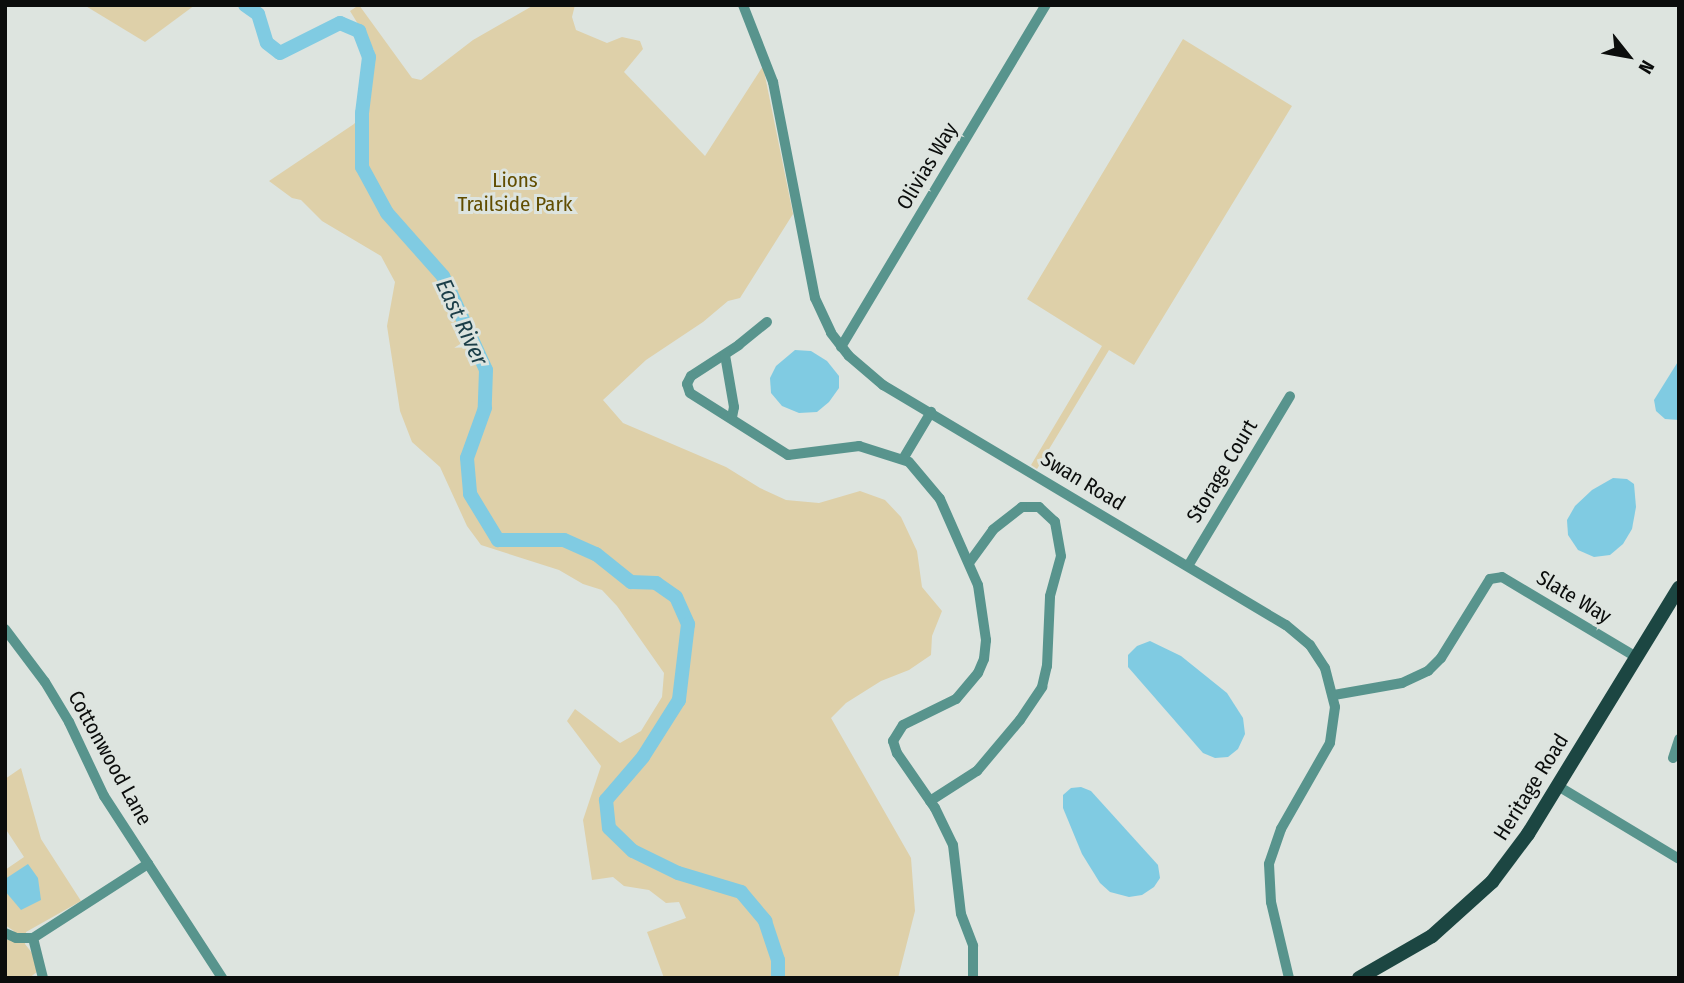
<!DOCTYPE html>
<html>
<head>
<meta charset="utf-8">
<style>
  body { margin:0 }
  #map { position:relative; width:1684px; height:983px; overflow:hidden; background:#dde4df; font-family:"Fira Sans Condensed",sans-serif }
  div>[style] { position:absolute }
  .green>* { inset:0; background:#ded0a9 }
  .water>* { inset:0; background:#80cbe2 }
  .river>* { height:14px; margin:-7px; padding:0 7px; transform-origin:7px; border-radius:7px; background:#80cbe2 }
  .minor>* { height:10px; margin:-5px; padding:0 5px; transform-origin:5px; border-radius:5px; background:#58948d }
  .major>* { height:14px; margin:-7px; padding:0 7px; transform-origin:7px; border-radius:7px; background:#1c4642 }
  span { translate:-50% -50%; white-space:nowrap; text-align:center; line-height:1.15; -webkit-text-stroke:6px #dde4df; paint-order:stroke }
  .street-label { font-size:21px; color:#0b0d0c }
  .park-label { font-size:21px; color:#614d00 }
  .water-label { font-size:23px; color:#1b3e48; font-style:italic }
  .frame { position:absolute; inset:0; border:7px solid #0b0d0c; pointer-events:none }
  .north { position:absolute; left:1593px; top:21px; width:70px; height:70px; -webkit-text-stroke:5px #dde4df; paint-order:stroke; rotate:121deg; font-size:19px; font-weight:700; line-height:28px; text-align:center; color:#0b0d0c }
  .north::after { content:''; display:block; margin:auto; width:24px; height:32px; background:#0b0d0c; clip-path:polygon(50% 0,100% 100%,50% 72%,0 100%) }
</style>
</head>
<body>
<div id="map">
  <div class="green">
    <i style="clip-path:polygon(84px 5px,195px 5px,145px 42px)"></i>
    <i style="clip-path:polygon(359px 5px,412px 78px,421px 80px,473px 40px,534px 5px,575px 5px,572px 17px,576px 30px,607px 43px,622px 37px,640px 41px,643px 49px,624px 72px,705px 156px,763px 66px,793px 214px,740px 298px,728px 301px,703px 322px,646px 360px,603px 400px,623px 423px,726px 467px,760px 488px,786px 500px,819px 503px,860px 491px,885px 500px,901px 517px,917px 551px,922px 587px,942px 611px,932px 636px,931px 655px,909px 670px,881px 681px,846px 703px,831px 718px,911px 858px,915px 911px,898px 978px,664px 978px,647px 932px,686px 918px,679px 902px,666px 903px,649px 890px,624px 886px,613px 877px,592px 880px,583px 820px,601px 766px,567px 721px,575px 709px,620px 743px,641px 731px,662px 697px,664px 673px,617px 606px,602px 590px,583px 584px,559px 570px,481px 545px,467px 526px,440px 467px,412px 442px,400px 411px,387px 326px,395px 282px,381px 256px,322px 221px,301px 200px,292px 198px,269px 181px,354px 124px,368px 106px,374px 50px,350px 11px)"></i>
    <i style="clip-path:polygon(1183px 39px,1292px 106px,1134px 365px,1109px 350px,1037px 469px,1031px 465px,1102px 346px,1027px 299px)"></i>
    <i style="clip-path:polygon(21px 768px,41px 839px,81px 901px,26px 932px,25px 944px,32px 953px,37px 972px,29px 978px,5px 978px,5px 943px,14px 931px,5px 925px,5px 870px,24px 857px,5px 828px,5px 779px)"></i>
  </div>
  <div class="water">
    <i style="clip-path:polygon(795px 350px,811px 351px,827px 361px,839px 376px,839px 388px,829px 402px,817px 412px,799px 413px,782px 406px,771px 393px,770px 378px,776px 366px)"></i>
    <i style="clip-path:polygon(1679px 360px,1679px 420px,1665px 419px,1656px 411px,1654px 400px)"></i>
    <i style="clip-path:polygon(1613px 478px,1627px 479px,1634px 484px,1636px 507px,1632px 529px,1623px 544px,1610px 555px,1594px 557px,1578px 550px,1568px 535px,1567px 520px,1575px 506px,1592px 490px)"></i>
    <i style="clip-path:polygon(1150px 641px,1181px 656px,1227px 693px,1243px 718px,1245px 734px,1238px 749px,1228px 757px,1215px 758px,1203px 753px,1128px 667px,1128px 655px,1137px 646px)"></i>
    <i style="clip-path:polygon(1081px 787px,1091px 791px,1158px 865px,1160px 878px,1154px 887px,1142px 895px,1129px 897px,1110px 892px,1100px 883px,1082px 854px,1063px 808px,1063px 795px,1071px 788px)"></i>
    <i style="clip-path:polygon(28px 864px,38px 878px,41px 900px,21px 910px,5px 891px,5px 879px)"></i>
  </div>
  <div class="river">
    <i style="left:245px;top:5px;width:16px;rotate:35deg"></i>
    <i style="left:258px;top:14px;width:30px;rotate:73deg"></i>
    <i style="left:267px;top:43px;width:16px;rotate:38deg"></i>
    <i style="left:280px;top:53px;width:67px;rotate:-26.6deg"></i>
    <i style="left:340px;top:23px;width:21px;rotate:23deg"></i>
    <i style="left:359px;top:31px;width:28px;rotate:69deg"></i>
    <i style="left:369px;top:57px;width:56px;rotate:97.1deg"></i>
    <i style="left:362px;top:113px;width:54px;rotate:90deg"></i>
    <i style="left:362px;top:167px;width:52px;rotate:61.5deg"></i>
    <i style="left:387px;top:213px;width:84px;rotate:48.4deg"></i>
    <i style="left:443px;top:276px;width:103px;rotate:65.4deg"></i>
    <i style="left:486px;top:370px;width:38px;rotate:92deg"></i>
    <i style="left:485px;top:408px;width:53px;rotate:109.8deg"></i>
    <i style="left:467px;top:458px;width:36px;rotate:85deg"></i>
    <i style="left:470px;top:494px;width:54px;rotate:58.7deg"></i>
    <i style="left:498px;top:540px;width:66px"></i>
    <i style="left:564px;top:540px;width:35px;rotate:24deg"></i>
    <i style="left:596px;top:554px;width:45px;rotate:38.7deg"></i>
    <i style="left:631px;top:582px;width:25px;rotate:2deg"></i>
    <i style="left:656px;top:583px;width:24px;rotate:35deg"></i>
    <i style="left:676px;top:597px;width:30px;rotate:66deg"></i>
    <i style="left:688px;top:624px;width:77px;rotate:96.8deg"></i>
    <i style="left:679px;top:700px;width:67px;rotate:122.3deg"></i>
    <i style="left:643px;top:757px;width:57px;rotate:130.7deg"></i>
    <i style="left:606px;top:800px;width:28px;rotate:84deg"></i>
    <i style="left:609px;top:828px;width:33px;rotate:44deg"></i>
    <i style="left:633px;top:851px;width:50px;rotate:26.1deg"></i>
    <i style="left:678px;top:873px;width:66px;rotate:16.8deg"></i>
    <i style="left:741px;top:892px;width:38px;rotate:50deg"></i>
    <i style="left:765px;top:921px;width:41px;rotate:71.6deg"></i>
    <i style="left:778px;top:960px;width:18px;rotate:90deg"></i>
  </div>
  <div class="minor">
    <i style="left:743px;top:5px;width:83px;rotate:68.7deg"></i>
    <i style="left:773px;top:82px;width:220px;rotate:79deg"></i>
    <i style="left:815px;top:298px;width:38px;rotate:65deg"></i>
    <i style="left:831px;top:333px;width:29px;rotate:52deg"></i>
    <i style="left:849px;top:356px;width:45px;rotate:40.5deg"></i>
    <i style="left:883px;top:385px;width:469px;rotate:30.8deg"></i>
    <i style="left:1286px;top:625px;width:31px;rotate:40deg"></i>
    <i style="left:1310px;top:645px;width:27px;rotate:57deg"></i>
    <i style="left:1325px;top:668px;width:40px;rotate:75.6deg"></i>
    <i style="left:1335px;top:707px;width:36px;rotate:98deg"></i>
    <i style="left:1330px;top:743px;width:99px;rotate:119.7deg"></i>
    <i style="left:1281px;top:829px;width:37px;rotate:109deg"></i>
    <i style="left:1269px;top:864px;width:38px;rotate:87deg"></i>
    <i style="left:1271px;top:902px;width:78px;rotate:76.7deg"></i>
    <i style="left:767px;top:322px;width:36px;rotate:141deg"></i>
    <i style="left:739px;top:345px;width:57px;rotate:147.1deg"></i>
    <i style="left:691px;top:376px;width:9px;rotate:117deg"></i>
    <i style="left:687px;top:384px;width:9px;rotate:72deg"></i>
    <i style="left:690px;top:393px;width:116px;rotate:32.3deg"></i>
    <i style="left:788px;top:455px;width:72px;rotate:-7.2deg"></i>
    <i style="left:859px;top:446px;width:52px;rotate:17.7deg"></i>
    <i style="left:909px;top:462px;width:48px;rotate:50deg"></i>
    <i style="left:940px;top:499px;width:94px;rotate:66.2deg"></i>
    <i style="left:978px;top:585px;width:56px;rotate:81.7deg"></i>
    <i style="left:986px;top:640px;width:19px;rotate:96deg"></i>
    <i style="left:984px;top:659px;width:15px;rotate:113deg"></i>
    <i style="left:978px;top:673px;width:34px;rotate:130deg"></i>
    <i style="left:956px;top:699px;width:59px;rotate:153.9deg"></i>
    <i style="left:903px;top:725px;width:19px;rotate:122deg"></i>
    <i style="left:893px;top:741px;width:13px;rotate:72deg"></i>
    <i style="left:897px;top:753px;width:67px;rotate:55.4deg"></i>
    <i style="left:935px;top:808px;width:41px;rotate:64.1deg"></i>
    <i style="left:953px;top:845px;width:69px;rotate:83.4deg"></i>
    <i style="left:961px;top:914px;width:34px;rotate:69deg"></i>
    <i style="left:973px;top:946px;width:32px;rotate:90deg"></i>
    <i style="left:841px;top:347px;width:399px;rotate:-59.1deg"></i>
    <i style="left:725px;top:355px;width:53px;rotate:80.2deg"></i>
    <i style="left:734px;top:407px;width:10px;rotate:101deg"></i>
    <i style="left:903px;top:459px;width:55px;rotate:-59.2deg"></i>
    <i style="left:1188px;top:566px;width:198px;rotate:-59deg"></i>
    <i style="left:5px;top:629px;width:66px;rotate:53deg"></i>
    <i style="left:45px;top:682px;width:47px;rotate:59deg"></i>
    <i style="left:69px;top:722px;width:82px;rotate:64.7deg"></i>
    <i style="left:104px;top:796px;width:217px;rotate:57deg"></i>
    <i style="left:1334px;top:695px;width:69px;rotate:-10deg"></i>
    <i style="left:1402px;top:683px;width:29px;rotate:-25deg"></i>
    <i style="left:1428px;top:671px;width:18px;rotate:-45deg"></i>
    <i style="left:1441px;top:658px;width:93px;rotate:-58.2deg"></i>
    <i style="left:1490px;top:579px;width:12px;rotate:-9deg"></i>
    <i style="left:1502px;top:577px;width:156px;rotate:30.8deg"></i>
    <i style="left:1673px;top:758px;width:20px;rotate:-72deg"></i>
    <i style="left:1558px;top:786px;width:141px;rotate:31.1deg"></i>
    <i style="left:930px;top:801px;width:56px;rotate:-32.6deg"></i>
    <i style="left:977px;top:771px;width:67px;rotate:-49.9deg"></i>
    <i style="left:1020px;top:720px;width:40px;rotate:-56deg"></i>
    <i style="left:1042px;top:687px;width:22px;rotate:-77deg"></i>
    <i style="left:1047px;top:666px;width:70px;rotate:-87.5deg"></i>
    <i style="left:1050px;top:596px;width:41px;rotate:-74.6deg"></i>
    <i style="left:1061px;top:556px;width:35px;rotate:-100deg"></i>
    <i style="left:1055px;top:522px;width:22px;rotate:-137deg"></i>
    <i style="left:1039px;top:507px;width:17px;rotate:180deg"></i>
    <i style="left:1022px;top:507px;width:37px;rotate:142deg"></i>
    <i style="left:993px;top:530px;width:41px;rotate:126deg"></i>
    <i style="left:5px;top:933px;width:12px;rotate:24deg"></i>
    <i style="left:16px;top:938px;width:17px"></i>
    <i style="left:33px;top:938px;width:137px;rotate:-32.8deg"></i>
    <i style="left:33px;top:938px;width:41px;rotate:76deg"></i>
  </div>
  <div class="major">
    <i style="left:1359px;top:978px;width:84px;rotate:-29.9deg"></i>
    <i style="left:1432px;top:936px;width:81px;rotate:-42deg"></i>
    <i style="left:1492px;top:882px;width:60px;rotate:-53.1deg"></i>
    <i style="left:1528px;top:834px;width:289px;rotate:-58.5deg"></i>
  </div>
  <div class="street-label">
    <span style="left:927px;top:166px;rotate:-59deg">Olivias Way</span>
    <span style="left:1222px;top:471px;rotate:-59deg">Storage Court</span>
    <span style="left:1083px;top:481px;rotate:31deg">Swan Road</span>
    <span style="left:1574px;top:597px;rotate:31deg">Slate Way</span>
    <span style="left:110px;top:758px;rotate:61deg">Cottonwood Lane</span>
    <span style="left:1531px;top:787px;rotate:-58deg">Heritage Road</span>
  </div>
  <div class="park-label">
    <span style="left:515px;top:192px">Lions<br>Trailside Park</span>
  </div>
  <div class="water-label">
    <span style="left:462px;top:322px;rotate:65deg">East River</span>
  </div>
  <div class="frame"></div>
  <div class="north">N</div>
</div>
</body>
</html>
